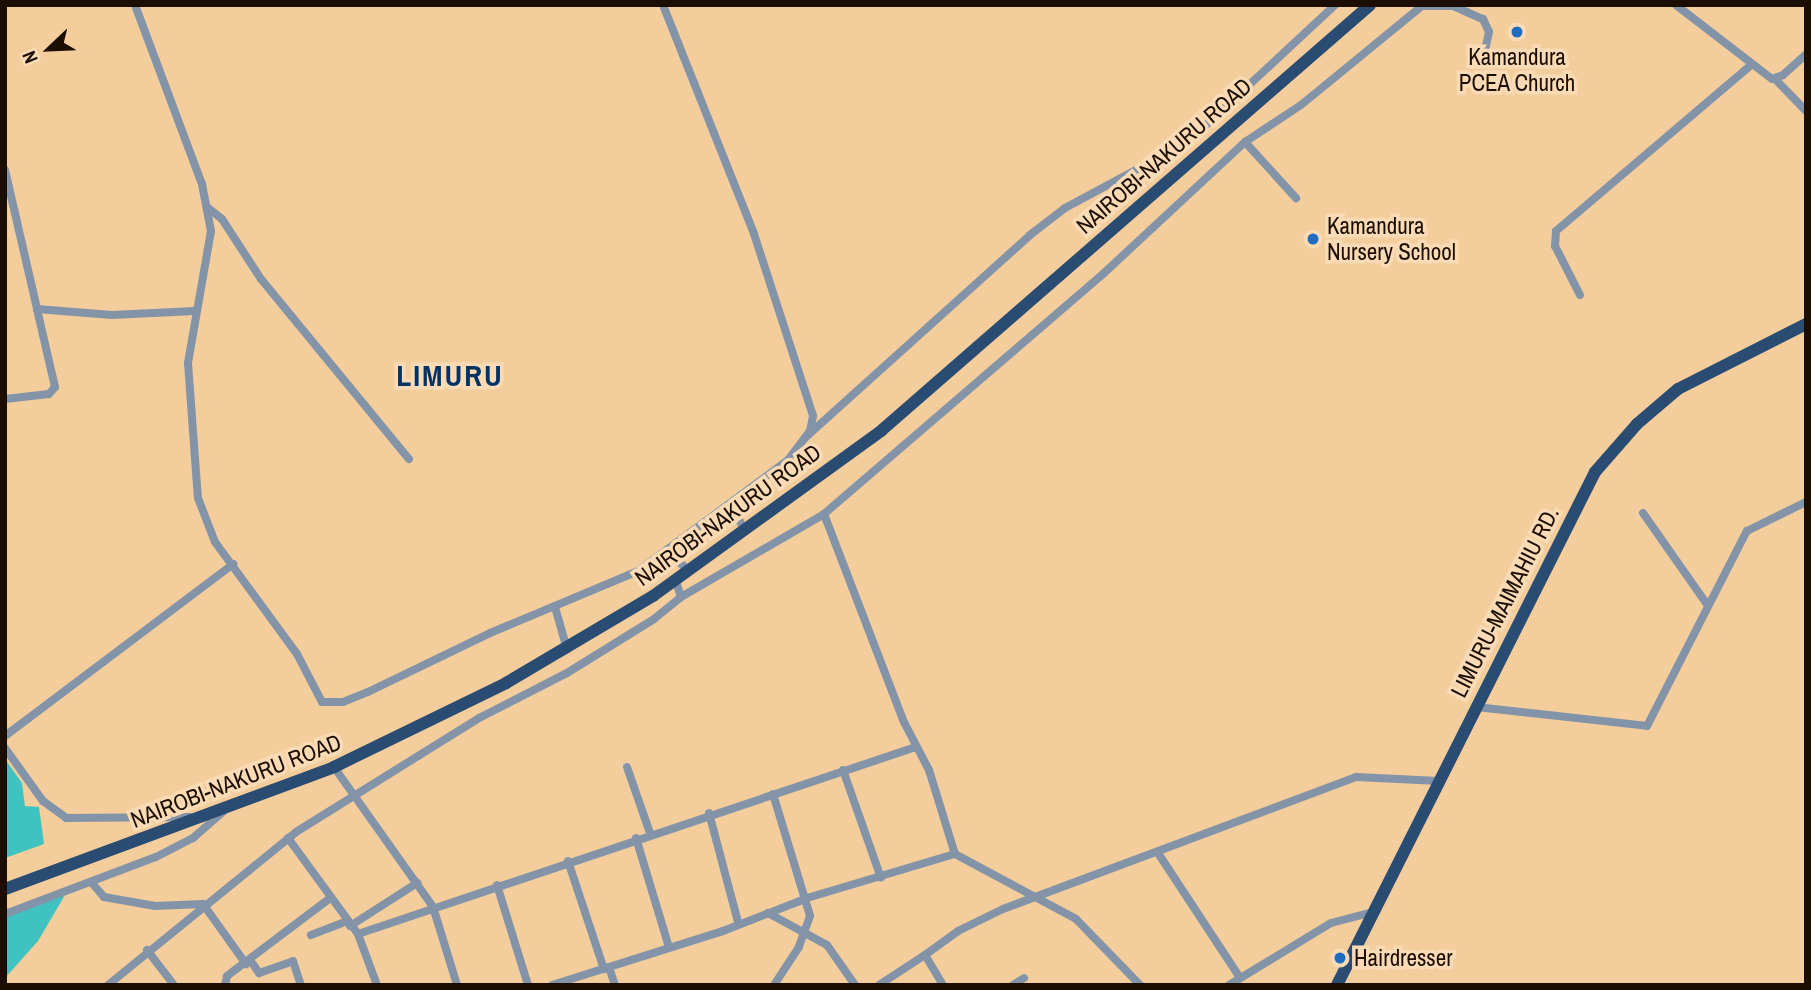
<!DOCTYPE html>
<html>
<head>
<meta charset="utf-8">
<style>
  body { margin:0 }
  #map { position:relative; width:1811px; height:990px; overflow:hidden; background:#f3cd9c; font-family:"Archivo Narrow",sans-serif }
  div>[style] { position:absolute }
  .water>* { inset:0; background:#40c2c0 }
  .minor>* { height:8px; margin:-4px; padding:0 4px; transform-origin:4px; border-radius:4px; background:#8494a8 }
  .highway>* { height:12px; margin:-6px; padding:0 6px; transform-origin:6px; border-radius:6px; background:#2a4b72 }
  .dots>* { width:19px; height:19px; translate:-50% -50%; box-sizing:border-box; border:4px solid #fadbb5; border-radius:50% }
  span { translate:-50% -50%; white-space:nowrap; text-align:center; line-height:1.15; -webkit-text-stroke:7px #fadbb5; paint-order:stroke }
  .poi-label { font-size:23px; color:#1b0e00 }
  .left { translate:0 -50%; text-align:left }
  .street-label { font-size:23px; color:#1b0e00 }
  .district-label { font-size:30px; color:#003364; font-weight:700; letter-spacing:2px }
  .frame { position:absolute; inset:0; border:7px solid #1b0e00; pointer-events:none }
  .north { position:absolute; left:14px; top:14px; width:70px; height:70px; -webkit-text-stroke:5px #fadbb5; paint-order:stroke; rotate:247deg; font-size:19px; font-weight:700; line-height:28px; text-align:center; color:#1b0e00 }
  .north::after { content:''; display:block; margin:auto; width:24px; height:32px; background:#1b0e00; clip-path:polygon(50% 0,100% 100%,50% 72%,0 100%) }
</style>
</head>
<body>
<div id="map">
  <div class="water">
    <i style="clip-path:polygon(5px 759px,22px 783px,25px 806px,39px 807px,44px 844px,5px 858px)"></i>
    <i style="clip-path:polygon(65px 895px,38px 941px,5px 978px,5px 916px)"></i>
  </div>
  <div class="minor">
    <i style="left:135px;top:5px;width:191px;rotate:69.5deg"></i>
    <i style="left:202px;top:184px;width:48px;rotate:79.2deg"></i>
    <i style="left:211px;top:231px;width:134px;rotate:99.9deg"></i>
    <i style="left:188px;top:363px;width:135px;rotate:85.8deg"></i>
    <i style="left:198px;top:498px;width:47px;rotate:68.9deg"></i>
    <i style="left:215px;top:542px;width:139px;rotate:53.8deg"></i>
    <i style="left:297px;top:654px;width:54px;rotate:62.5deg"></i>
    <i style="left:322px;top:702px;width:21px"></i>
    <i style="left:343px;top:702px;width:27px;rotate:-22deg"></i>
    <i style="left:368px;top:692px;width:136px;rotate:-25.8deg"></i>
    <i style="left:490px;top:633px;width:160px;rotate:-22.7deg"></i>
    <i style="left:638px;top:571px;width:128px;rotate:-36.4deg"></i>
    <i style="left:663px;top:5px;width:246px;rotate:68.3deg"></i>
    <i style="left:754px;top:234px;width:191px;rotate:72deg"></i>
    <i style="left:813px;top:416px;width:15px;rotate:101deg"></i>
    <i style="left:810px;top:431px;width:36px;rotate:127deg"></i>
    <i style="left:788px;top:460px;width:59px;rotate:143.3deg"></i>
    <i style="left:741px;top:495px;width:20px;rotate:101deg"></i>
    <i style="left:737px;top:515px;width:17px;rotate:65deg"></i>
    <i style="left:1451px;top:5px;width:35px;rotate:24deg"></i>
    <i style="left:1483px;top:19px;width:14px;rotate:65deg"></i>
    <i style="left:1489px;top:32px;width:14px;rotate:102deg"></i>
    <i style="left:1676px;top:5px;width:121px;rotate:37.6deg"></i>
    <i style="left:1772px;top:79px;width:12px;rotate:-20deg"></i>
    <i style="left:1783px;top:75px;width:31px;rotate:-42deg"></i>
    <i style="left:1422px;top:6px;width:29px"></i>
    <i style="left:1776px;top:80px;width:43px;rotate:45.9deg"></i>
    <i style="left:1245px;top:142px;width:76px;rotate:47.7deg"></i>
    <i style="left:5px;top:170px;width:143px;rotate:77deg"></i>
    <i style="left:207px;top:207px;width:19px;rotate:39deg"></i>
    <i style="left:222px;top:219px;width:72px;rotate:57deg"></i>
    <i style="left:261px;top:279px;width:233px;rotate:50.6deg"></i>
    <i style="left:1580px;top:295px;width:55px;rotate:-117deg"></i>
    <i style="left:1555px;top:246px;width:15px;rotate:-86deg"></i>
    <i style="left:1556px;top:231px;width:256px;rotate:-40.4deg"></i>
    <i style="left:5px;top:399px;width:44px;rotate:-6.5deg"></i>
    <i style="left:49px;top:394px;width:9px;rotate:-49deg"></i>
    <i style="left:55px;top:387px;width:80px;rotate:-103deg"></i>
    <i style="left:37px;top:309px;width:75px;rotate:4.6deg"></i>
    <i style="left:112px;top:315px;width:83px;rotate:-2.8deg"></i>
    <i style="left:807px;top:436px;width:300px;rotate:-42deg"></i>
    <i style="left:1030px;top:235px;width:44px;rotate:-37.6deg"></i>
    <i style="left:1065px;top:208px;width:93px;rotate:-28.2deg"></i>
    <i style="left:1147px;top:164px;width:72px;rotate:-33.7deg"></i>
    <i style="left:1207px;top:124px;width:175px;rotate:-42.9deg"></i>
    <i style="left:1643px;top:513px;width:113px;rotate:55deg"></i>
    <i style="left:824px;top:514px;width:223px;rotate:69deg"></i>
    <i style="left:904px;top:722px;width:54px;rotate:62.5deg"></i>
    <i style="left:929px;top:770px;width:88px;rotate:72.8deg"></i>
    <i style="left:955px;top:854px;width:137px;rotate:28.2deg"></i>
    <i style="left:1076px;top:919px;width:92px;rotate:45.9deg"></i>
    <i style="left:667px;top:551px;width:28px;rotate:42deg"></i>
    <i style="left:681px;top:597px;width:165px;rotate:-30.1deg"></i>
    <i style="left:824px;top:514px;width:368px;rotate:-40.7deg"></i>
    <i style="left:1103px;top:274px;width:194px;rotate:-42.9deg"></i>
    <i style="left:1245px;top:142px;width:67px;rotate:-33.5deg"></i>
    <i style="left:1301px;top:105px;width:158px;rotate:-39.3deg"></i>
    <i style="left:555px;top:607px;width:44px;rotate:74.1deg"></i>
    <i style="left:1476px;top:707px;width:172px;rotate:6.3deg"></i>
    <i style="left:1647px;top:726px;width:219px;rotate:-62.9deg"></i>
    <i style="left:1747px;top:531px;width:66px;rotate:-26.2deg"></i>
    <i style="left:5px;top:736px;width:286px;rotate:-37deg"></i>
    <i style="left:5px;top:748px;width:65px;rotate:54.4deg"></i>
    <i style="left:43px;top:801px;width:29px;rotate:36deg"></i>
    <i style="left:66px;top:818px;width:124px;rotate:-0.5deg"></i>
    <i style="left:334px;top:767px;width:171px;rotate:54.7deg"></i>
    <i style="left:433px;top:907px;width:82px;rotate:72.9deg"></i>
    <i style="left:627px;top:767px;width:70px;rotate:70.8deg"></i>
    <i style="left:843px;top:770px;width:114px;rotate:70.6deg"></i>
    <i style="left:773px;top:794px;width:127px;rotate:73.1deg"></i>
    <i style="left:810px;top:916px;width:33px;rotate:110deg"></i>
    <i style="left:799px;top:947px;width:45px;rotate:123.3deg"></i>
    <i style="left:709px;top:813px;width:113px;rotate:75.1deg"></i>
    <i style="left:288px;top:838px;width:119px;rotate:53.9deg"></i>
    <i style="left:358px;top:934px;width:54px;rotate:69.6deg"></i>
    <i style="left:636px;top:838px;width:114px;rotate:73.2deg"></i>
    <i style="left:1158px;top:853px;width:149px;rotate:56.7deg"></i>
    <i style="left:568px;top:861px;width:114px;rotate:71.6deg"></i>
    <i style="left:91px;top:882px;width:20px;rotate:49deg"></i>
    <i style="left:104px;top:897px;width:52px;rotate:10deg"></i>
    <i style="left:155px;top:906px;width:48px;rotate:-2.4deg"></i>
    <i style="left:203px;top:904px;width:74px;rotate:54.4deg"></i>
    <i style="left:497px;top:885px;width:105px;rotate:72.8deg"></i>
    <i style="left:768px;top:913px;width:67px;rotate:28.5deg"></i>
    <i style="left:827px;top:945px;width:49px;rotate:55deg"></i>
    <i style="left:5px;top:914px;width:161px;rotate:-20.7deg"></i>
    <i style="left:156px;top:857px;width:42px;rotate:-27.2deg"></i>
    <i style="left:193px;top:838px;width:41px;rotate:-41.1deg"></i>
    <i style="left:350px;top:926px;width:80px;rotate:-32.7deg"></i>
    <i style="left:358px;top:934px;width:589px;rotate:-18.53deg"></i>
    <i style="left:311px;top:935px;width:39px;rotate:-21deg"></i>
    <i style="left:147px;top:950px;width:44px;rotate:52.4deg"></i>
    <i style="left:250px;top:960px;width:16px;rotate:55deg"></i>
    <i style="left:259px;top:973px;width:36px;rotate:-19deg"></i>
    <i style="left:293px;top:961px;width:25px;rotate:72deg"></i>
    <i style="left:609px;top:967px;width:19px;rotate:72deg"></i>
    <i style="left:108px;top:985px;width:242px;rotate:-39.1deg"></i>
    <i style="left:296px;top:832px;width:216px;rotate:-31.9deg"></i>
    <i style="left:479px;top:718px;width:99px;rotate:-27.1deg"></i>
    <i style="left:567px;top:673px;width:102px;rotate:-31.8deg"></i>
    <i style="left:654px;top:619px;width:35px;rotate:-39deg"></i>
    <i style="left:681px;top:597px;width:19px;rotate:-108deg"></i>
    <i style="left:225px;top:985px;width:9px;rotate:-77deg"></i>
    <i style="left:227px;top:976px;width:129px;rotate:-37.1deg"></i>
    <i style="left:552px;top:985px;width:179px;rotate:-17.5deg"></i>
    <i style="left:723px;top:931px;width:90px;rotate:-21.4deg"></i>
    <i style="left:807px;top:898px;width:154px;rotate:-16.6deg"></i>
    <i style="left:879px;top:985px;width:55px;rotate:-33.1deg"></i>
    <i style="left:943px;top:985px;width:35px;rotate:-121deg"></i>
    <i style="left:925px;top:955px;width:41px;rotate:-36deg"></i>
    <i style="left:958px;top:931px;width:50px;rotate:-26.1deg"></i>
    <i style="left:1003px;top:909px;width:377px;rotate:-20.5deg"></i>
    <i style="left:1356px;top:777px;width:83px;rotate:2.8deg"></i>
    <i style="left:1013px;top:985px;width:13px;rotate:-32deg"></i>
    <i style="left:1229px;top:985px;width:119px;rotate:-31.3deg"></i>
    <i style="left:1331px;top:923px;width:43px;rotate:-14.7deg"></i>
  </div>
  <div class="highway">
    <i style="left:5px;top:889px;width:351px;rotate:-20.3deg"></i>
    <i style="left:334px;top:767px;width:191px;rotate:-26deg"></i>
    <i style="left:506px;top:683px;width:171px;rotate:-30.6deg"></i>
    <i style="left:653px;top:596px;width:283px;rotate:-35.9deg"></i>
    <i style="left:882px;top:430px;width:647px;rotate:-41.05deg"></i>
    <i style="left:1337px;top:985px;width:574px;rotate:-63.3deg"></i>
    <i style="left:1595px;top:472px;width:64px;rotate:-48.8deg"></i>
    <i style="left:1637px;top:424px;width:54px;rotate:-40.5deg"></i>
    <i style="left:1678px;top:389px;width:144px;rotate:-26.9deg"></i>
  </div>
  <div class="dots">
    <i style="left:1517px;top:32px;background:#216cbc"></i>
    <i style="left:1313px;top:239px;background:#216cbc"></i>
    <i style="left:1340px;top:958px;background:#216cbc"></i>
  </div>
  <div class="poi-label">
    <span style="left:1517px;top:70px">Kamandura<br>PCEA Church</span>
    <span class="left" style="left:1327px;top:239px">Kamandura<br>Nursery School</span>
    <span class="left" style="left:1354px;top:958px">Hairdresser</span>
  </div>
  <div class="street-label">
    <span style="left:1164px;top:156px;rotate:-41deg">NAIROBI-NAKURU ROAD</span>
    <span style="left:728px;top:515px;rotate:-36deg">NAIROBI-NAKURU ROAD</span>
    <span style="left:1505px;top:602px;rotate:-63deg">LIMURU-MAIMAHIU RD.</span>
    <span style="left:236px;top:781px;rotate:-21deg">NAIROBI-NAKURU ROAD</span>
  </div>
  <div class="district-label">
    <span style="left:450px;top:375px">LIMURU</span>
  </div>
  <div class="frame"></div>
  <div class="north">N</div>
</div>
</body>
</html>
